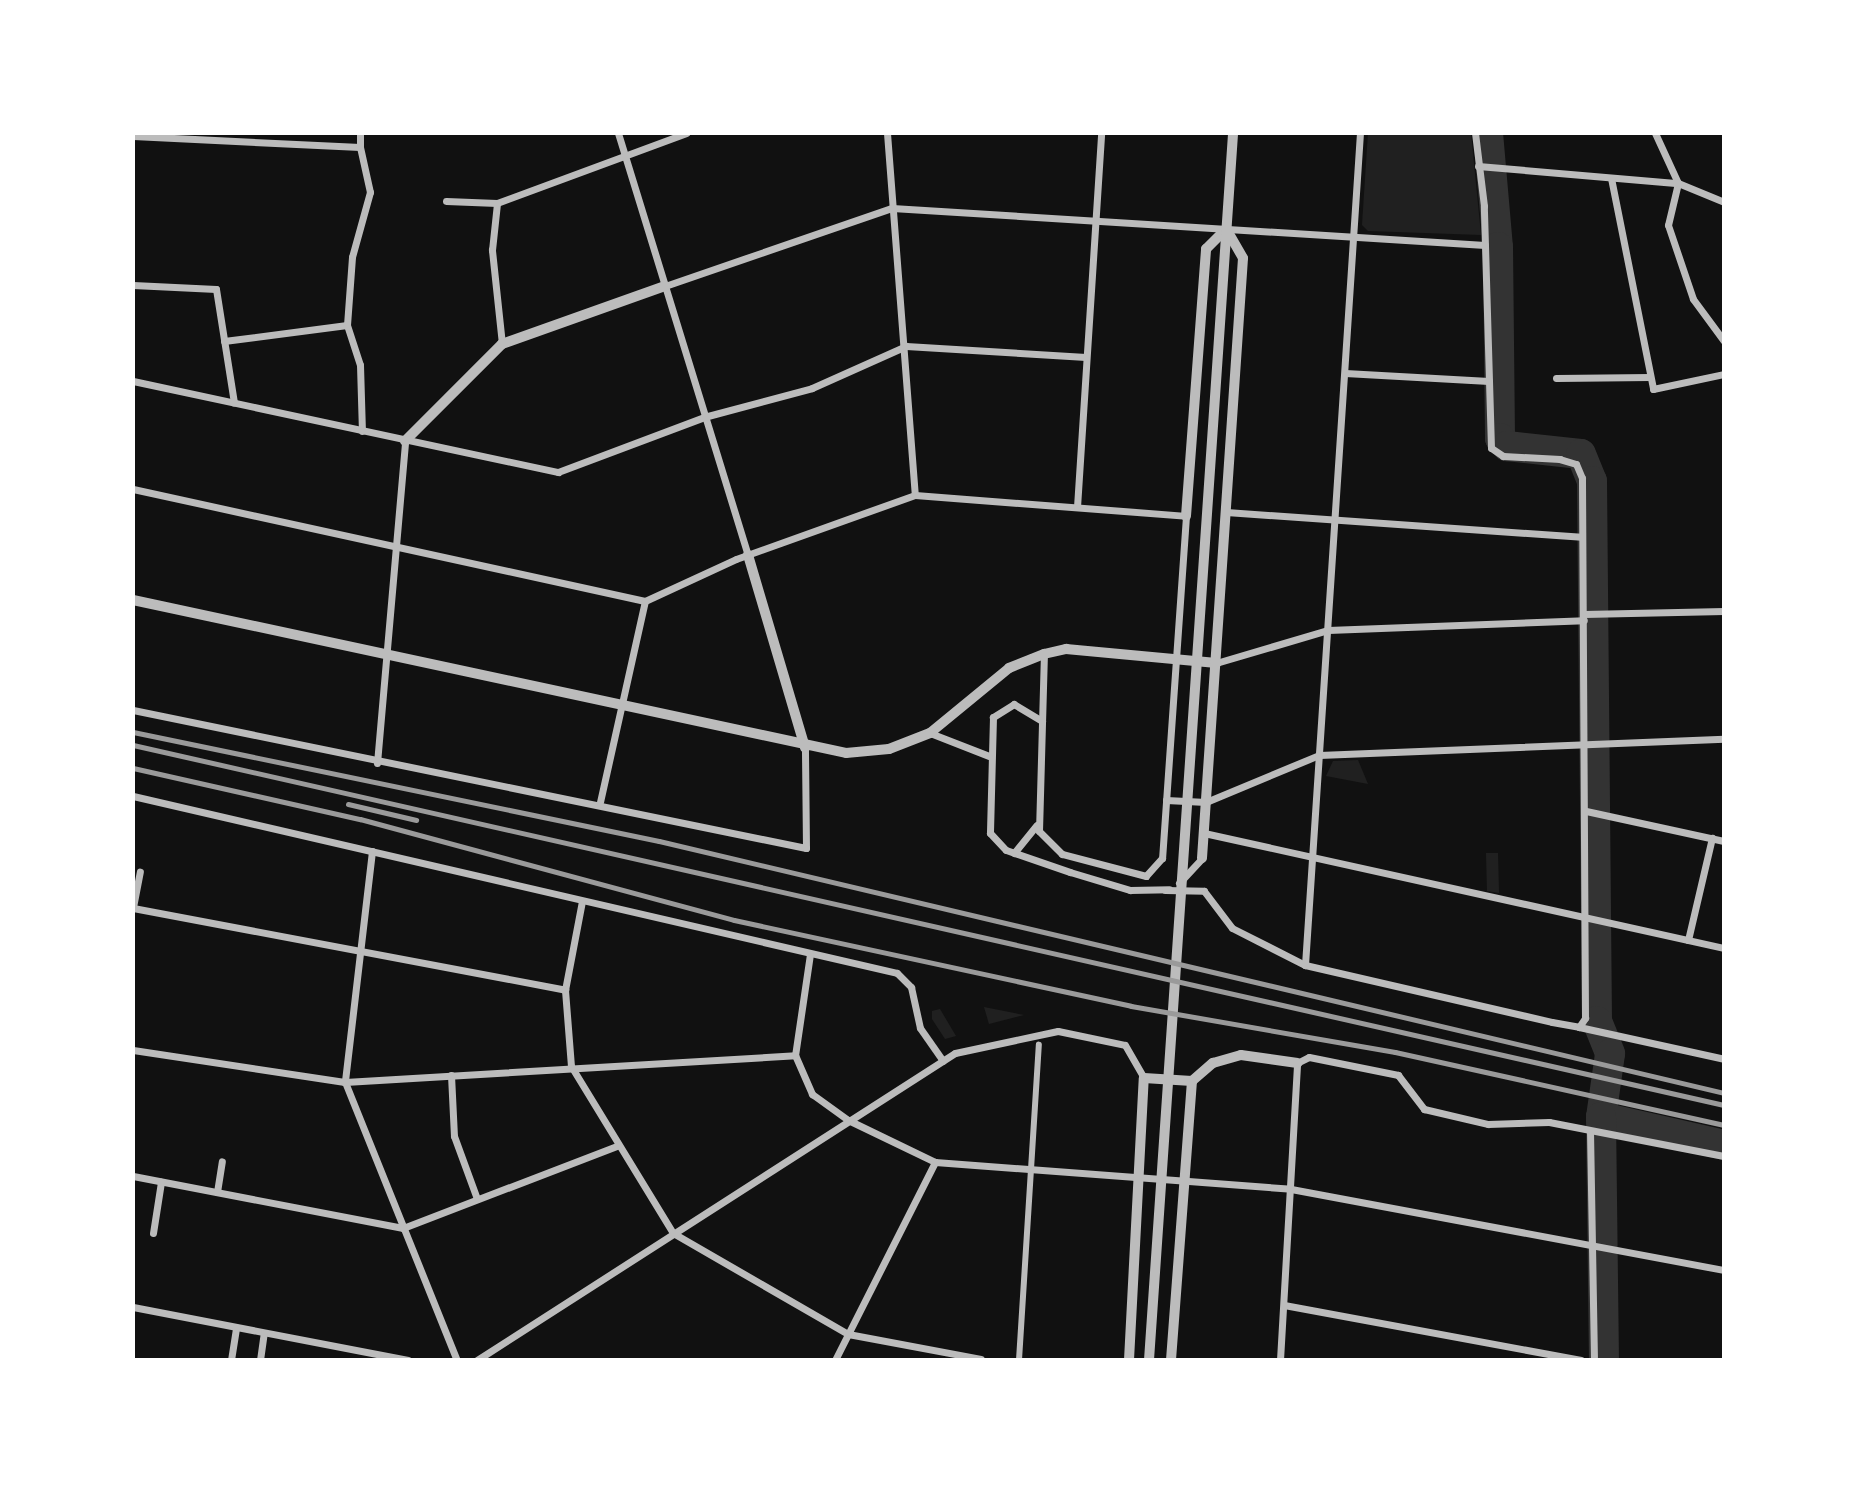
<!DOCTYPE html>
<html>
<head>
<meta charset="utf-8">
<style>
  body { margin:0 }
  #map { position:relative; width:1857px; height:1493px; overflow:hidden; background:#111; font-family:"Nunito Sans",sans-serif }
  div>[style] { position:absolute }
  .green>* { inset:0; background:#202020 }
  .river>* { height:30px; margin:-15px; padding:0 15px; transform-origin:15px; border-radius:15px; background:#333 }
  .pedestrian>* { height:6px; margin:-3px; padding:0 3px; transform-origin:3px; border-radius:3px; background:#bcbcbc }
  .minor>* { height:7px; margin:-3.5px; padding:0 3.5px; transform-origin:3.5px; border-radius:3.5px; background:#bcbcbc }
  .tertiary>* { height:10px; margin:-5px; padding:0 5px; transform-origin:5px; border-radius:5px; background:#bcbcbc }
  .rail>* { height:5px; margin:-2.5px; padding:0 2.5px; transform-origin:2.5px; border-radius:2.5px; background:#9a9a9a }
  span { translate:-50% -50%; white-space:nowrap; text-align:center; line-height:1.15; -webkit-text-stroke:5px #fff; paint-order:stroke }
  .frame { position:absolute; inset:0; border:135px solid #fff; pointer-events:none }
</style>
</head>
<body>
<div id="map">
  <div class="green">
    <i style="clip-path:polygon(1368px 133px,1471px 133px,1481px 235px,1368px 231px,1362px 225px)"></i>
    <i style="clip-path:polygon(1358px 760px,1368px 784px,1326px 776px,1333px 761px)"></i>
    <i style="clip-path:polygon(1486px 853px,1498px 853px,1499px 893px,1487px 891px)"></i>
    <i style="clip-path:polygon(984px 1007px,1024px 1015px,989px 1024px)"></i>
    <i style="clip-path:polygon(940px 1009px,956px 1036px,945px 1039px,932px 1019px,932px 1011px)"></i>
  </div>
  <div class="river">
    <i style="left:1488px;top:133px;width:114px;rotate:85deg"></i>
    <i style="left:1498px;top:247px;width:191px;rotate:89.4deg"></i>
    <i style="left:1500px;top:438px;width:11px;rotate:49deg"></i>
    <i style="left:1507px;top:446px;width:74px;rotate:6.2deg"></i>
    <i style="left:1581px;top:454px;width:29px;rotate:68deg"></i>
    <i style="left:1592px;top:481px;width:540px;rotate:89.47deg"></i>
    <i style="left:1597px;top:1021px;width:35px;rotate:68deg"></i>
    <i style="left:1610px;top:1054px;width:64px;rotate:98.1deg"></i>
    <i style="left:1601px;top:1117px;width:126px;rotate:12.8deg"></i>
    <i style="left:1601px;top:1117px;width:243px;rotate:89.3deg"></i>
  </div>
  <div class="pedestrian">
    <i style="left:1019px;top:1360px;width:316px;rotate:-86.4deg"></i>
  </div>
  <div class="minor">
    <i style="left:618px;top:133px;width:442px;rotate:72.9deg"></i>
    <i style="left:887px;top:133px;width:363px;rotate:85.6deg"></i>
    <i style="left:1655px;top:133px;width:55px;rotate:65.3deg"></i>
    <i style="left:1678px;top:183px;width:43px;rotate:103.4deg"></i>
    <i style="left:1668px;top:225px;width:78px;rotate:71.3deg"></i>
    <i style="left:1693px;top:299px;width:52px;rotate:53.6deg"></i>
    <i style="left:133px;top:136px;width:227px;rotate:2.8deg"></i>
    <i style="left:360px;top:147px;width:14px;rotate:-90deg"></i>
    <i style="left:360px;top:147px;width:46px;rotate:77.5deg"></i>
    <i style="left:370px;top:192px;width:67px;rotate:105.5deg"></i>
    <i style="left:352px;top:257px;width:68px;rotate:94.2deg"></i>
    <i style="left:347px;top:325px;width:42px;rotate:72deg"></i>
    <i style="left:360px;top:365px;width:66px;rotate:88.3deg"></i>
    <i style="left:1478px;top:166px;width:201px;rotate:4.9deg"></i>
    <i style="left:1678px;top:183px;width:50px;rotate:22.4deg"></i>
    <i style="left:1611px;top:178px;width:215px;rotate:78.7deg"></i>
    <i style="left:1653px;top:389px;width:73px;rotate:-11.9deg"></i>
    <i style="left:446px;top:201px;width:51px;rotate:2.2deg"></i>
    <i style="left:133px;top:285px;width:83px;rotate:2.8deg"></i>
    <i style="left:216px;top:289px;width:115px;rotate:81deg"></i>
    <i style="left:665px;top:286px;width:240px;rotate:-19deg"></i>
    <i style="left:892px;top:208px;width:594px;rotate:3.57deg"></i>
    <i style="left:224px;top:341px;width:124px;rotate:-7.4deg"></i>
    <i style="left:502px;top:344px;width:95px;rotate:-96.1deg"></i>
    <i style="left:492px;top:250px;width:47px;rotate:-83.9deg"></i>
    <i style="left:497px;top:203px;width:202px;rotate:-20.3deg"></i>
    <i style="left:1345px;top:373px;width:144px;rotate:3.2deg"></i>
    <i style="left:1556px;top:378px;width:94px;rotate:-0.6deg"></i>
    <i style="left:133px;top:381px;width:435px;rotate:12.1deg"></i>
    <i style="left:558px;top:472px;width:156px;rotate:-20.6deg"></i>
    <i style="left:704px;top:417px;width:112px;rotate:-15deg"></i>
    <i style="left:812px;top:388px;width:103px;rotate:-24.1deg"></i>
    <i style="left:906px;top:346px;width:180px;rotate:3.5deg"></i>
    <i style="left:133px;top:489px;width:524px;rotate:12.34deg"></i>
    <i style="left:645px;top:601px;width:100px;rotate:-24.8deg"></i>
    <i style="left:736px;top:559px;width:190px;rotate:-19.7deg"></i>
    <i style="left:915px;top:495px;width:272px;rotate:4.4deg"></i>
    <i style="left:1186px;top:516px;width:343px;rotate:94deg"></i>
    <i style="left:1162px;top:858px;width:24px;rotate:132deg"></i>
    <i style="left:1146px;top:876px;width:87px;rotate:-165.3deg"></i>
    <i style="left:1062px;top:854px;width:33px;rotate:-135deg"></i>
    <i style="left:1039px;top:831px;width:177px;rotate:-88.4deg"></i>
    <i style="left:1077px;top:507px;width:375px;rotate:-86.3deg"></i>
    <i style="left:1226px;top:512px;width:356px;rotate:4deg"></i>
    <i style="left:1584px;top:614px;width:140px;rotate:-1.2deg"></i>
    <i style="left:1216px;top:663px;width:117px;rotate:-16.4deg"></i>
    <i style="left:1328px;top:630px;width:256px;rotate:-2.2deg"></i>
    <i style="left:133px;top:710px;width:687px;rotate:11.59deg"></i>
    <i style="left:806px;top:848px;width:100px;rotate:-90.6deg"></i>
    <i style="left:1042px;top:721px;width:33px;rotate:-149deg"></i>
    <i style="left:1014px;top:704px;width:25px;rotate:148deg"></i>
    <i style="left:993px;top:717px;width:116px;rotate:91.5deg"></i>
    <i style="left:990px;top:833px;width:23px;rotate:47deg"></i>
    <i style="left:1006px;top:850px;width:68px;rotate:19deg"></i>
    <i style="left:1070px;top:872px;width:63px;rotate:16.7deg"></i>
    <i style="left:1130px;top:890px;width:39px;rotate:-1deg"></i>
    <i style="left:930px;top:733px;width:63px;rotate:21.3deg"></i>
    <i style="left:377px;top:763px;width:323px;rotate:-85deg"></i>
    <i style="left:133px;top:796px;width:784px;rotate:13.04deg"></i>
    <i style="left:897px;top:973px;width:20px;rotate:45deg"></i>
    <i style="left:911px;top:987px;width:42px;rotate:77.6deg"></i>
    <i style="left:920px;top:1028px;width:40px;rotate:55.1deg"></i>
    <i style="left:1166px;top:800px;width:40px;rotate:2.9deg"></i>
    <i style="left:1206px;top:802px;width:122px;rotate:-22.6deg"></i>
    <i style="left:1319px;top:755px;width:405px;rotate:-2.3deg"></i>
    <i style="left:600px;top:802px;width:206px;rotate:-77.4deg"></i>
    <i style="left:1586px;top:811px;width:141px;rotate:12.3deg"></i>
    <i style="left:1204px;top:833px;width:533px;rotate:12.47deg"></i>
    <i style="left:372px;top:851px;width:233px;rotate:96.7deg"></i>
    <i style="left:345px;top:1082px;width:300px;rotate:68.1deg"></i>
    <i style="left:1014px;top:853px;width:36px;rotate:-51deg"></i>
    <i style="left:1179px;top:883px;width:34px;rotate:-47deg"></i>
    <i style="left:1165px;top:890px;width:39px;rotate:1deg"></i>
    <i style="left:1204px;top:891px;width:46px;rotate:52.9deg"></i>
    <i style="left:1232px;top:928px;width:82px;rotate:26.9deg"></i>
    <i style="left:1305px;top:965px;width:253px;rotate:13deg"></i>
    <i style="left:1552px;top:1022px;width:27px;rotate:10deg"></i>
    <i style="left:1579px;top:1027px;width:11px;rotate:-56deg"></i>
    <i style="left:1585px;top:1018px;width:540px;rotate:-90.32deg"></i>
    <i style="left:1582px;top:478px;width:15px;rotate:-113deg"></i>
    <i style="left:1576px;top:464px;width:17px;rotate:-163deg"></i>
    <i style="left:1560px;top:459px;width:57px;rotate:-177deg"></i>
    <i style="left:1503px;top:456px;width:14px;rotate:-146deg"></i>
    <i style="left:1491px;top:448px;width:242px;rotate:-91.7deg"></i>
    <i style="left:1484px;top:206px;width:74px;rotate:-97deg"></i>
    <i style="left:582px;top:901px;width:91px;rotate:100.8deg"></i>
    <i style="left:565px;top:990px;width:76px;rotate:85.5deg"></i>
    <i style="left:571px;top:1066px;width:196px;rotate:58.6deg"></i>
    <i style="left:673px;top:1233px;width:202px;rotate:30deg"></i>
    <i style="left:848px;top:1334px;width:135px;rotate:10.6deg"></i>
    <i style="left:133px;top:907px;width:36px;rotate:-79deg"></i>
    <i style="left:133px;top:908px;width:440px;rotate:10.7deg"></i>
    <i style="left:1688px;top:940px;width:105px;rotate:-76.8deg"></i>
    <i style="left:810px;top:954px;width:102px;rotate:98.4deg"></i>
    <i style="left:795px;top:1055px;width:43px;rotate:66.4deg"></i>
    <i style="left:812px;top:1094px;width:44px;rotate:35.8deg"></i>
    <i style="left:848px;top:1120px;width:97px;rotate:25.8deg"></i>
    <i style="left:935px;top:1162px;width:357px;rotate:4.3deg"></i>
    <i style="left:1291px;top:1189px;width:441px;rotate:10.6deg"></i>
    <i style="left:1305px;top:965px;width:834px;rotate:-86.22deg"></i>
    <i style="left:1579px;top:1027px;width:148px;rotate:12.4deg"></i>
    <i style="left:133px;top:1050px;width:214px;rotate:8.6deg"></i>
    <i style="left:345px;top:1082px;width:451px;rotate:-3.4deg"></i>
    <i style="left:451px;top:1075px;width:61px;rotate:87.2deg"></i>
    <i style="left:454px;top:1136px;width:67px;rotate:69.9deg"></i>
    <i style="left:1590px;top:1131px;width:229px;rotate:89deg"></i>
    <i style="left:133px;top:1176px;width:275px;rotate:10.9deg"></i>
    <i style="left:403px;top:1228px;width:231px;rotate:-21deg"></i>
    <i style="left:217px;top:1192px;width:31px;rotate:-81deg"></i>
    <i style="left:153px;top:1233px;width:52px;rotate:-81.1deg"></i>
    <i style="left:1284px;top:1305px;width:302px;rotate:10.5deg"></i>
    <i style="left:133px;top:1307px;width:280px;rotate:10.9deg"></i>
    <i style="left:231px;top:1360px;width:33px;rotate:-81deg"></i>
    <i style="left:260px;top:1360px;width:27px;rotate:-82deg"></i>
    <i style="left:477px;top:1360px;width:568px;rotate:-32.71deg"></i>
    <i style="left:955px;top:1053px;width:105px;rotate:-12.1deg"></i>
    <i style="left:1058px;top:1031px;width:68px;rotate:11.8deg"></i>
    <i style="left:1125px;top:1045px;width:38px;rotate:60deg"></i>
    <i style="left:835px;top:1360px;width:222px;rotate:-63.2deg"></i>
    <i style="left:1280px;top:1360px;width:297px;rotate:-86.7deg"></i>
    <i style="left:1297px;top:1063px;width:13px;rotate:-27deg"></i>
    <i style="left:1309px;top:1057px;width:91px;rotate:11.4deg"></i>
    <i style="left:1398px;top:1075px;width:43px;rotate:52.6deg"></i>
    <i style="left:1424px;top:1109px;width:66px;rotate:13.2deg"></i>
    <i style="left:1488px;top:1124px;width:61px;rotate:-1.9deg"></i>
    <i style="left:1549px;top:1122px;width:178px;rotate:11deg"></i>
  </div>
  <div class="tertiary">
    <i style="left:405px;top:441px;width:137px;rotate:-45deg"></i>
    <i style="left:502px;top:344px;width:173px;rotate:-19.6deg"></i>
    <i style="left:1186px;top:516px;width:268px;rotate:-85.7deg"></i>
    <i style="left:1206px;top:249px;width:28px;rotate:-45deg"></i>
    <i style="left:748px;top:555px;width:201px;rotate:73.5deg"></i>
    <i style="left:133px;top:600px;width:729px;rotate:12.11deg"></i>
    <i style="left:846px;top:753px;width:43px;rotate:-5.3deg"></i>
    <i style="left:889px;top:749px;width:44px;rotate:-21.3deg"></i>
    <i style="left:930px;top:733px;width:102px;rotate:-39.4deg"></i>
    <i style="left:1009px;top:668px;width:38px;rotate:-22deg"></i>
    <i style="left:1044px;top:654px;width:23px;rotate:-13deg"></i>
    <i style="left:1066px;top:649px;width:151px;rotate:5.3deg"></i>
    <i style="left:1202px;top:858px;width:601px;rotate:-86.09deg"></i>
    <i style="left:1243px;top:258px;width:34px;rotate:-120deg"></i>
    <i style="left:1129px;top:1360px;width:282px;rotate:-87deg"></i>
    <i style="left:1144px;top:1078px;width:48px;rotate:3.6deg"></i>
    <i style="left:1192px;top:1081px;width:28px;rotate:-41deg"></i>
    <i style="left:1213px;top:1063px;width:29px;rotate:-16deg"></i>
    <i style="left:1241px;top:1055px;width:57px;rotate:8.1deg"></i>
    <i style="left:1149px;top:1360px;width:1230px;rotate:-86.08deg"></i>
    <i style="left:1171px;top:1360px;width:280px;rotate:-85.7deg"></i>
  </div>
  <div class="rail">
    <i style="left:133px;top:732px;width:537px;rotate:11.71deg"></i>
    <i style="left:659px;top:841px;width:1094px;rotate:13.31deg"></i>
    <i style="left:133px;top:745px;width:1631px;rotate:12.75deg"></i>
    <i style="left:133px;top:768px;width:233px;rotate:12.7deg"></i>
    <i style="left:360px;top:819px;width:387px;rotate:15.1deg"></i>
    <i style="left:734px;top:920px;width:406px;rotate:12.2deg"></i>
    <i style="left:1131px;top:1006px;width:268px;rotate:9.9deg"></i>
    <i style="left:1395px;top:1052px;width:337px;rotate:12.5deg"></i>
    <i style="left:348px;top:804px;width:70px;rotate:13.2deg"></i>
  </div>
  <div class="frame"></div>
</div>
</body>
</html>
